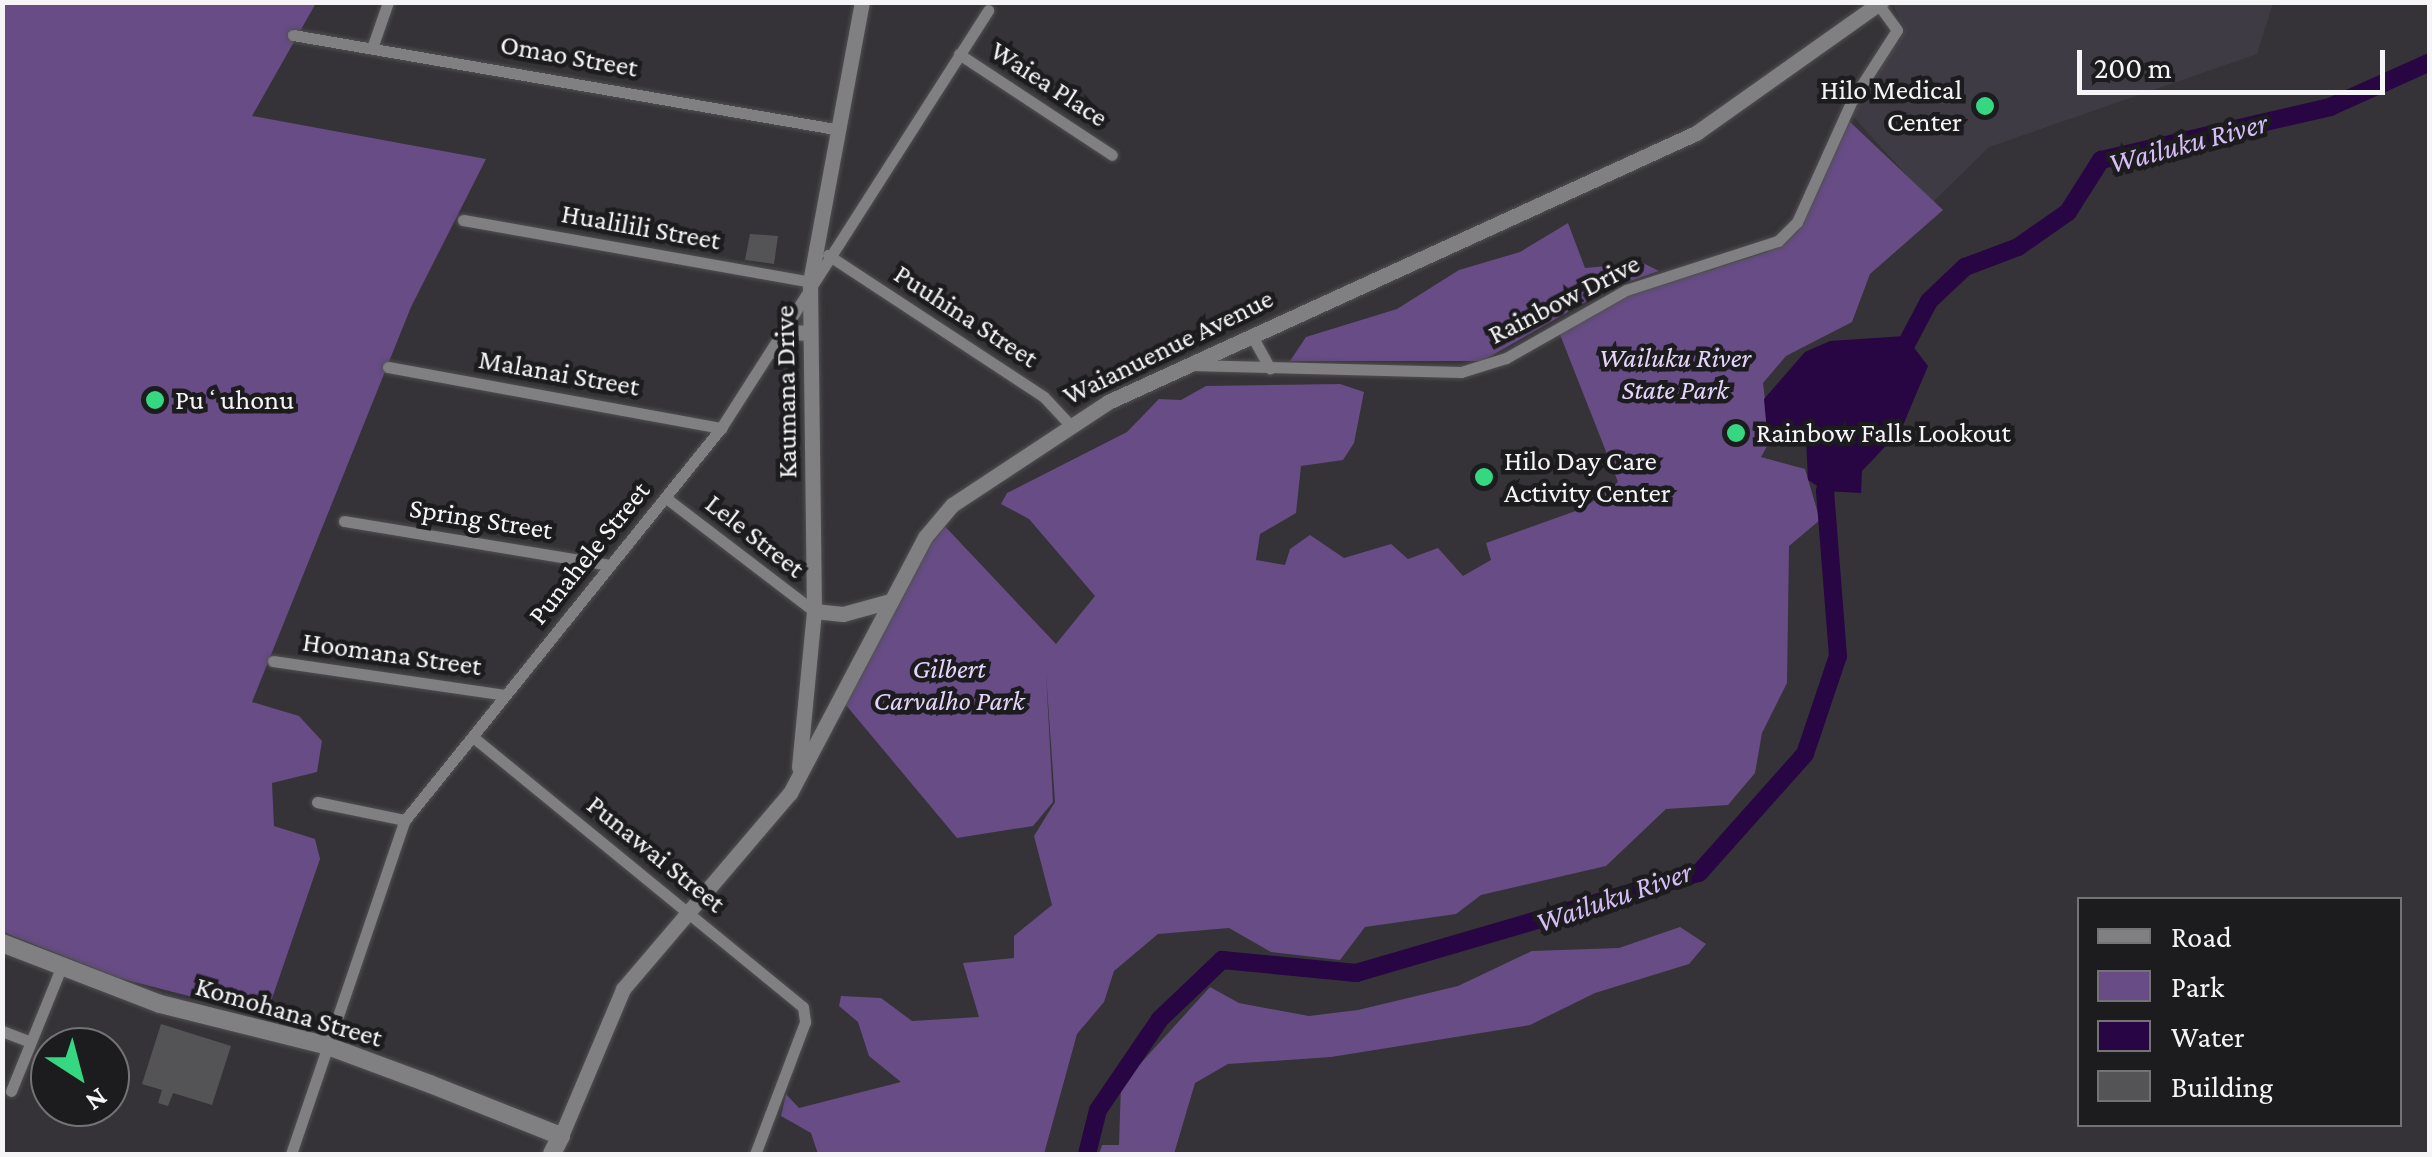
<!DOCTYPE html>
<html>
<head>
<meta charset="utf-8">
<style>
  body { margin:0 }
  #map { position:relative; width:2432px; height:1157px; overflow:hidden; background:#353337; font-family:"Crimson Pro",serif }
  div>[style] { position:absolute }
  .built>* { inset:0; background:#3f3b44 }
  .green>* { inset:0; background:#674c86 }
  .water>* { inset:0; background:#280543 }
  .river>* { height:18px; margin:-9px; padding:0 9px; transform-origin:9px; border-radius:9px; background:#280543 }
  .building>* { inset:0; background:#545356 }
  .roads { filter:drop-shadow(0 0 2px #504f52) drop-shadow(0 0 2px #504f52) }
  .minor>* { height:11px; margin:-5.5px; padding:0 5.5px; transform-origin:5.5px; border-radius:5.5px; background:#807f82 }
  .tertiary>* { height:15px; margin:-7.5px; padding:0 7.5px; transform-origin:7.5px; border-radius:7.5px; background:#807f82 }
  .secondary>* { height:18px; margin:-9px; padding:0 9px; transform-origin:9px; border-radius:9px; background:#807f82 }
  .dots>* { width:28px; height:28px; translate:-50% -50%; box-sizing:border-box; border:5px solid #1c1b1d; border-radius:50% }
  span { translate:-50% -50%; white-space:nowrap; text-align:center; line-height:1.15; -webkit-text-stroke:9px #1c1b1d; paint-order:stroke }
  .street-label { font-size:28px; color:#f5f4f6 }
  .poi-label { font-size:28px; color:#f5f4f6 }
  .right { translate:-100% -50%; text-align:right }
  .left { translate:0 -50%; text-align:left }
  .park-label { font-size:28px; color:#e5d5fb; font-style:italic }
  .water-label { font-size:30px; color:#d5bdf6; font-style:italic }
  .frame { position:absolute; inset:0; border:5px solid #f5f4f6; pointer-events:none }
  .legend { position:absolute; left:2077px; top:897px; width:325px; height:230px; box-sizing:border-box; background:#1c1b1d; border:2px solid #737274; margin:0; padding:12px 18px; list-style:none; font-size:30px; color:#f5f4f6 }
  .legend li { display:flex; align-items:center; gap:20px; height:50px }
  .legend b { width:50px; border:2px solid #737274 }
  .north { position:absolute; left:30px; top:1027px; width:100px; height:100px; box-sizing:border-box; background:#1c1b1d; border:2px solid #737274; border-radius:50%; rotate:144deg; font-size:28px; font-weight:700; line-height:40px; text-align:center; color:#f5f4f6 }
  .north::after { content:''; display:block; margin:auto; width:35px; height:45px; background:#35d881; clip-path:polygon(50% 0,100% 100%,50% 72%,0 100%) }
  .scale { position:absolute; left:2077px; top:50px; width:308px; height:45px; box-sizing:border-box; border:5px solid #f5f4f6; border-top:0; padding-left:12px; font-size:30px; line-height:35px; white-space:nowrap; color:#f5f4f6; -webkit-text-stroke:8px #1c1b1d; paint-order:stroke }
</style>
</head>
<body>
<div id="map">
  <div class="built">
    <i style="clip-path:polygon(1892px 3px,2273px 3px,2257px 54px,1989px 147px,1932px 203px,1851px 114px,1905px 30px)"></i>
  </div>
  <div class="green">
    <i style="clip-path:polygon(2px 3px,316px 3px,252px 116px,486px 159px,411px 307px,252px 702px,299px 716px,322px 741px,317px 772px,272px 783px,274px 826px,315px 839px,320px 859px,266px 1016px,119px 978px,3px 932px)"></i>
    <i style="clip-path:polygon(1849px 121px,1943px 210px,1870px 274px,1852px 322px,1786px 356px,1763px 383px,1770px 441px,1761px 457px,1805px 469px,1820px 520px,1789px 546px,1787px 683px,1762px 733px,1755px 773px,1728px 805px,1666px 809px,1606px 866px,1481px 895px,1456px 914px,1365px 927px,1340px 960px,1271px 952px,1229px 928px,1158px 934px,1114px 971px,1104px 1002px,1077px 1034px,1044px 1154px,818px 1154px,811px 1133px,781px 1116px,786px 1094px,799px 1108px,901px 1082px,869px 1056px,858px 1022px,839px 1006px,841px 996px,881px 998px,912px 1021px,979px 1017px,963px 963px,1014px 958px,1014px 936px,1052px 905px,1034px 836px,1055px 802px,1046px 673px,1053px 802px,1033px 826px,957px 838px,840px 698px,938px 519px,1056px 644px,1095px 596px,1029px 519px,1001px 504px,1007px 493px,1127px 432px,1159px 399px,1181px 400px,1206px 386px,1340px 384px,1364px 392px,1354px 443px,1343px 460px,1301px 466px,1296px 513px,1260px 534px,1256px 560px,1285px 565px,1290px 549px,1310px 535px,1344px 558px,1391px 544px,1408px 559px,1438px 548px,1463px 576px,1491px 560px,1486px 543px,1584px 508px,1618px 482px,1559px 332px,1630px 295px,1767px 252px,1797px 232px)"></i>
    <i style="clip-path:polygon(1568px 223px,1585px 268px,1643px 263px,1659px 271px,1610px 288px,1482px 361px,1290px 361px,1306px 337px,1397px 309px,1459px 270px,1520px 252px)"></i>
    <i style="clip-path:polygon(1680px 927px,1706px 944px,1689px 964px,1595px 993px,1530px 1025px,1331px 1057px,1228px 1064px,1195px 1083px,1174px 1154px,1099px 1154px,1102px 1145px,1119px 1145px,1121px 1085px,1210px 987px,1239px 1003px,1309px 1016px,1358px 1010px,1458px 986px,1532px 951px,1619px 948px)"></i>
  </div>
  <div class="water">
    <i style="clip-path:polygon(1905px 336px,1928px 366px,1901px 430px,1862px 471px,1861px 493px,1825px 491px,1808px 480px,1806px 439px,1768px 443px,1764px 399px,1805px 352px,1830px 341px)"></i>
  </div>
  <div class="river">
    <i style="left:1899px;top:358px;width:64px;rotate:-62.2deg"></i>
    <i style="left:1929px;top:301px;width:50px;rotate:-43.4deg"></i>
    <i style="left:1965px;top:267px;width:57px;rotate:-20.7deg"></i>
    <i style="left:2018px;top:247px;width:61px;rotate:-35deg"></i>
    <i style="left:2068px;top:212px;width:62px;rotate:-57.6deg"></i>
    <i style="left:2101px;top:160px;width:235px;rotate:-13deg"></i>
    <i style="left:2330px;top:107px;width:110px;rotate:-24.2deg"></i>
    <i style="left:1087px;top:1154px;width:45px;rotate:-76deg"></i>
    <i style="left:1098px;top:1110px;width:110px;rotate:-55.7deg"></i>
    <i style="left:1160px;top:1019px;width:86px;rotate:-43.6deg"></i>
    <i style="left:1222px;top:960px;width:135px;rotate:5.5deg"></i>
    <i style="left:1356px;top:973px;width:357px;rotate:-16.3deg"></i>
    <i style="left:1699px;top:873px;width:159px;rotate:-48.3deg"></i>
    <i style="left:1805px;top:754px;width:103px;rotate:-71.4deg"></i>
    <i style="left:1838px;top:656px;width:166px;rotate:-94.5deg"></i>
    <i style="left:1825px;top:491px;width:22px;rotate:-69deg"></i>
  </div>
  <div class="building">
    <i style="clip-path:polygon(750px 234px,778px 236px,774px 264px,745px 260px)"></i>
    <i style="clip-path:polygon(161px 1024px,231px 1046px,212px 1105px,173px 1093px,168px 1106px,158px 1103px,162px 1090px,142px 1084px)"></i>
  </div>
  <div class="roads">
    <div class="minor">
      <i style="left:293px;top:35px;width:550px;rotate:9.84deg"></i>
      <i style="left:372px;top:48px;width:49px;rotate:-70.8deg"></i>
      <i style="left:959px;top:54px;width:183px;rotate:33.4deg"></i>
      <i style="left:463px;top:220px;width:352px;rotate:10.1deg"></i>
      <i style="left:828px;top:255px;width:258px;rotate:33.3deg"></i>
      <i style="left:1044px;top:397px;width:38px;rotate:47deg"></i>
      <i style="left:1252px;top:336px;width:37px;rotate:61deg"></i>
      <i style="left:1191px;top:365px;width:270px;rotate:1.5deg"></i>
      <i style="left:1461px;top:372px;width:47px;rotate:-17.3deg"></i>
      <i style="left:1506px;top:358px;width:138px;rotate:-29.5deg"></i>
      <i style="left:1626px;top:290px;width:160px;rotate:-17.9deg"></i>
      <i style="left:1778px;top:241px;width:27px;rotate:-45deg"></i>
      <i style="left:1797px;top:222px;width:134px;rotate:-65.7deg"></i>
      <i style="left:1852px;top:100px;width:83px;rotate:-57.3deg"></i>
      <i style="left:1897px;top:30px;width:31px;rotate:-126deg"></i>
      <i style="left:388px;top:367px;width:339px;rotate:10.4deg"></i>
      <i style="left:666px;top:498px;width:186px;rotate:37.4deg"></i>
      <i style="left:344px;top:521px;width:270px;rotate:9.4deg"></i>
      <i style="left:273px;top:661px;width:234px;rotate:8.3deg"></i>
      <i style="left:473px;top:737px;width:426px;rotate:39.3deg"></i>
      <i style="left:803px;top:1007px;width:15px;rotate:82deg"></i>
      <i style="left:805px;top:1022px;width:141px;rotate:110.7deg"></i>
      <i style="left:317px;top:802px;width:90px;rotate:11.6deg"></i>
      <i style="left:2px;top:1031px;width:30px;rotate:21deg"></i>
      <i style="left:11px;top:1091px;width:133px;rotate:-67.9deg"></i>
      <i style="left:291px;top:1154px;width:353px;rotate:-71.2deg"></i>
      <i style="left:405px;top:820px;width:504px;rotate:-51.13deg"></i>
      <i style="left:721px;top:428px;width:496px;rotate:-57.4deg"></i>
    </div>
    <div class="tertiary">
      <i style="left:773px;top:351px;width:26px;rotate:-47deg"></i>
      <i style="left:791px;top:332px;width:18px;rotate:3deg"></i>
      <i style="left:814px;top:611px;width:29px;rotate:6deg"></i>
      <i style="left:843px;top:614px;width:49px;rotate:-15.5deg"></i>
      <i style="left:799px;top:767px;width:157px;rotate:-84.5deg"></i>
      <i style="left:814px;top:611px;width:329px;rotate:-90.7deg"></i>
      <i style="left:810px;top:282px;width:285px;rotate:-79.5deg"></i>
      <i style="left:561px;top:1136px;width:160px;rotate:-67.1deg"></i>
      <i style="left:623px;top:989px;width:257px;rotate:-49.6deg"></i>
      <i style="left:790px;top:793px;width:289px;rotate:-62.2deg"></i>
      <i style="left:925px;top:537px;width:42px;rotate:-49.8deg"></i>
      <i style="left:952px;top:505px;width:187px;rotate:-33.4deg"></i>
      <i style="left:1108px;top:402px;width:647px;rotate:-24.58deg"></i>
      <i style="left:1696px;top:133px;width:227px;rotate:-35.3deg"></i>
    </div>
    <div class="secondary">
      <i style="left:2px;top:943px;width:169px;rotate:21.1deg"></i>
      <i style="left:160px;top:1004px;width:170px;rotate:14deg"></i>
      <i style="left:325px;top:1045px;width:112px;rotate:20.4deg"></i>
      <i style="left:430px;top:1084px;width:141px;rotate:21.7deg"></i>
      <i style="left:561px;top:1136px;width:20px;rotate:117deg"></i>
    </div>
  </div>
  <div class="dots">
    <i style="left:1985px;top:106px;background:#35d881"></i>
    <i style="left:155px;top:400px;background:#35d881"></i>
    <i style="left:1736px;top:433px;background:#35d881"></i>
    <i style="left:1484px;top:477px;background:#35d881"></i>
  </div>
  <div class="street-label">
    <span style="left:569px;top:56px;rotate:10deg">Omao Street</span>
    <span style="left:1049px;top:84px;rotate:33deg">Waiea Place</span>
    <span style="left:641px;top:227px;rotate:10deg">Hualilili Street</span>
    <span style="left:1564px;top:299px;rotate:-27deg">Rainbow Drive</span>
    <span style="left:966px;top:316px;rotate:33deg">Puuhina Street</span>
    <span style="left:1168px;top:347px;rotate:-26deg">Waianuenue Avenue</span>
    <span style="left:559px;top:373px;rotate:10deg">Malanai Street</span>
    <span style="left:786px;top:392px;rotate:-91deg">Kaumana Drive</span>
    <span style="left:481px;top:519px;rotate:9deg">Spring Street</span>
    <span style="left:755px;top:536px;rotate:38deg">Lele Street</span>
    <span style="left:589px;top:553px;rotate:-51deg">Punahele Street</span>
    <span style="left:392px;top:654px;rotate:8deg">Hoomana Street</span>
    <span style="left:656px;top:854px;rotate:39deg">Punawai Street</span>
    <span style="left:289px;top:1012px;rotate:16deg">Komohana Street</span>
  </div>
  <div class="poi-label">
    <span class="right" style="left:1962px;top:106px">Hilo Medical<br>Center</span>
    <span class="left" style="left:175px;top:400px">Puʻuhonu</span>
    <span class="left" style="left:1756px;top:433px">Rainbow Falls Lookout</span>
    <span class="left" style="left:1504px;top:477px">Hilo Day Care<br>Activity Center</span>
  </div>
  <div class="park-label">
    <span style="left:1675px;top:374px">Wailuku River<br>State Park</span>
    <span style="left:949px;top:685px">Gilbert<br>Carvalho Park</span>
  </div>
  <div class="water-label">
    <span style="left:2188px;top:143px;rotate:-15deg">Wailuku River</span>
    <span style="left:1614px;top:897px;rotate:-19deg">Wailuku River</span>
  </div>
  <div class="frame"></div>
  <ul class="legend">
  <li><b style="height:12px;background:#807f82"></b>Road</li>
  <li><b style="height:28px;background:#674c86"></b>Park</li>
  <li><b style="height:28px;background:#280543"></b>Water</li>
  <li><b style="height:28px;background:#545356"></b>Building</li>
  </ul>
  <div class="north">N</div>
  <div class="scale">200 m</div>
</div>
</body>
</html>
